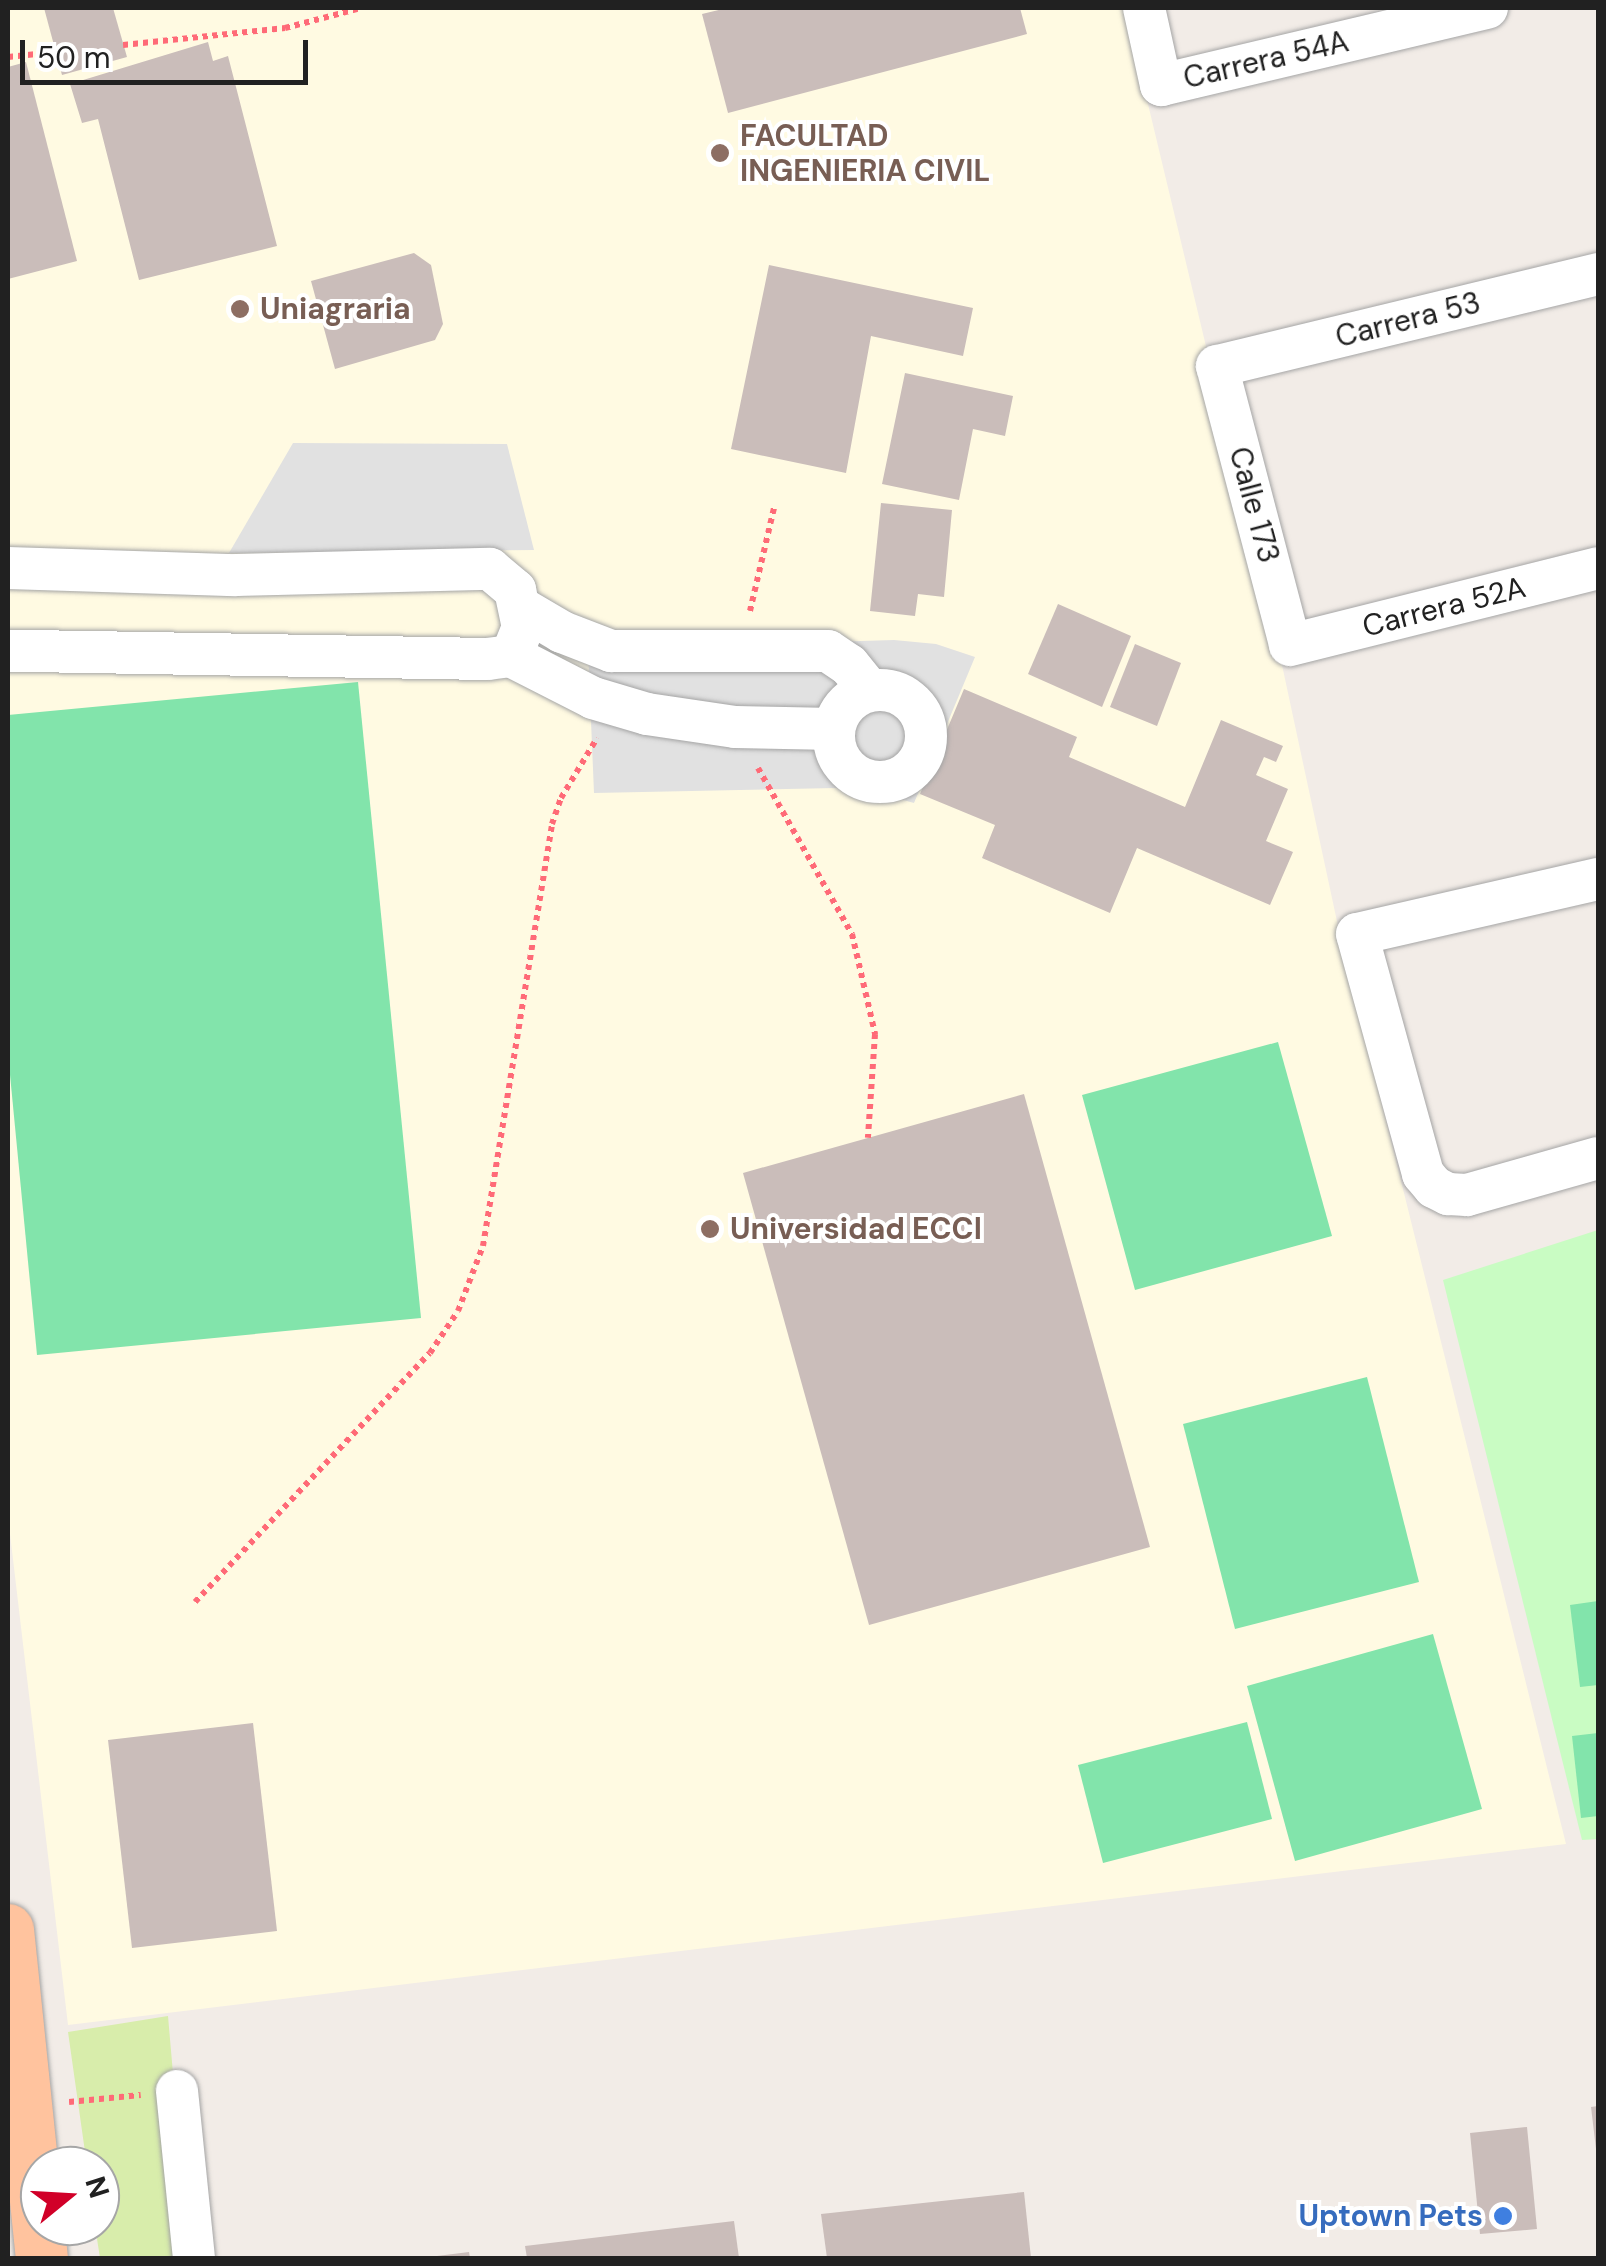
<!DOCTYPE html>
<html>
<head>
<meta charset="utf-8">
<style>
  body { margin:0 }
  #map { position:relative; width:1606px; height:2266px; overflow:hidden; background:#f2ece7; font-family:"DM Sans",sans-serif }
  div>[style] { position:absolute }
  .education>* { inset:0; background:#fffae2 }
  .grass>* { inset:0; background:#d8edab }
  .park>* { inset:0; background:#c9fcc3 }
  .pitch>* { inset:0; background:#82e4ab }
  .parking>* { inset:0; background:#e1e1e1 }
  .building>* { inset:0; background:#cabdba }
  .path>* { height:6px; margin-top:-3px; transform-origin:0; background:repeating-linear-gradient(90deg,#ff6a77 0 5px,transparent 0 10px) }
  .roads { filter:drop-shadow(0 0 2px #a5a5a5) drop-shadow(0 0 2px #a5a5a5) }
  .minor>* { height:42px; margin:-21px; padding:0 21px; transform-origin:21px; border-radius:21px; background:#fff }
  .minor>.ring { margin:-21px; padding:0; box-sizing:content-box; background:none; border:42px solid #fff; border-radius:50% }
  .major>* { height:52px; margin:-26px; padding:0 26px; transform-origin:26px; border-radius:26px; background:#ffc39e }
  .dots>* { width:28px; height:28px; translate:-50% -50%; box-sizing:border-box; border:5px solid #fff; border-radius:50% }
  span { translate:-50% -50%; white-space:nowrap; text-align:center; line-height:1.15; -webkit-text-stroke:8px #fff; paint-order:stroke }
  .street-label { font-size:30px; color:#212121 }
  .education-label { font-size:30px; color:#785e54; font-weight:700 }
  .left { translate:0 -50%; text-align:left }
  .shop-label { font-size:30px; color:#366cbe; font-weight:700 }
  .right { translate:-100% -50%; text-align:right }
  .frame { position:absolute; inset:0; border:10px solid #212121; pointer-events:none }
  .north { position:absolute; left:20px; top:2146px; width:100px; height:100px; box-sizing:border-box; background:#fff; border:2px solid #a6a6a6; border-radius:50%; rotate:72deg; font-size:28px; font-weight:700; line-height:40px; text-align:center; color:#212121 }
  .north::after { content:''; display:block; margin:auto; width:35px; height:45px; background:#d10028; clip-path:polygon(50% 0,100% 100%,50% 72%,0 100%) }
  .scale { position:absolute; left:20px; top:40px; width:288px; height:45px; box-sizing:border-box; border:5px solid #212121; border-top:0; padding-left:12px; font-size:30px; line-height:35px; white-space:nowrap; color:#212121; -webkit-text-stroke:8px #fff; paint-order:stroke }
</style>
</head>
<body>
<div id="map">
  <div class="education">
    <i style="clip-path:polygon(8px 8px,1125px 8px,1279px 651px,1341px 940px,1566px 1844px,68px 2025px,8px 1517px)"></i>
  </div>
  <div class="grass">
    <i style="clip-path:polygon(168px 2016px,189px 2258px,100px 2258px,95px 2226px,100px 2226px,100px 2166px,87px 2166px,68px 2032px)"></i>
  </div>
  <div class="park">
    <i style="clip-path:polygon(1598px 1230px,1598px 1839px,1582px 1840px,1443px 1280px)"></i>
  </div>
  <div class="pitch">
    <i style="clip-path:polygon(358px 682px,421px 1318px,37px 1355px,8px 1054px,8px 715px)"></i>
    <i style="clip-path:polygon(1278px 1042px,1332px 1236px,1135px 1290px,1082px 1095px)"></i>
    <i style="clip-path:polygon(1367px 1377px,1419px 1582px,1235px 1629px,1183px 1424px)"></i>
    <i style="clip-path:polygon(1598px 1601px,1598px 1685px,1580px 1687px,1570px 1605px)"></i>
    <i style="clip-path:polygon(1433px 1634px,1482px 1809px,1295px 1861px,1247px 1686px)"></i>
    <i style="clip-path:polygon(1247px 1722px,1272px 1819px,1103px 1863px,1078px 1765px)"></i>
    <i style="clip-path:polygon(1598px 1733px,1598px 1816px,1581px 1818px,1572px 1736px)"></i>
  </div>
  <div class="parking">
    <i style="clip-path:polygon(293px 443px,507px 444px,534px 550px,229px 553px)"></i>
    <i style="clip-path:polygon(894px 640px,936px 644px,975px 657px,914px 803px,879px 793px,836px 788px,594px 793px,588px 649px)"></i>
  </div>
  <div class="building">
    <i style="clip-path:polygon(44px 8px,113px 8px,127px 57px,62px 75px)"></i>
    <i style="clip-path:polygon(727px 8px,1020px 8px,1027px 34px,728px 113px,702px 14px)"></i>
    <i style="clip-path:polygon(208px 42px,213px 61px,228px 56px,277px 246px,139px 280px,98px 119px,82px 123px,70px 84px)"></i>
    <i style="clip-path:polygon(26px 62px,77px 261px,8px 279px,8px 67px)"></i>
    <i style="clip-path:polygon(414px 253px,431px 265px,443px 324px,435px 340px,335px 369px,311px 281px)"></i>
    <i style="clip-path:polygon(769px 265px,973px 308px,963px 356px,871px 336px,846px 473px,731px 449px)"></i>
    <i style="clip-path:polygon(905px 373px,1013px 396px,1005px 436px,973px 429px,959px 500px,882px 484px)"></i>
    <i style="clip-path:polygon(881px 503px,952px 510px,944px 597px,918px 594px,915px 616px,870px 611px)"></i>
    <i style="clip-path:polygon(1058px 604px,1131px 636px,1102px 707px,1028px 674px)"></i>
    <i style="clip-path:polygon(1135px 644px,1181px 663px,1157px 726px,1110px 707px)"></i>
    <i style="clip-path:polygon(964px 689px,1077px 737px,1069px 757px,1185px 807px,1221px 720px,1283px 746px,1276px 762px,1264px 757px,1256px 775px,1288px 789px,1266px 841px,1293px 852px,1270px 905px,1137px 848px,1110px 913px,982px 858px,995px 825px,920px 794px)"></i>
    <i style="clip-path:polygon(1024px 1094px,1150px 1547px,869px 1625px,743px 1173px)"></i>
    <i style="clip-path:polygon(253px 1723px,277px 1931px,132px 1948px,108px 1740px)"></i>
    <i style="clip-path:polygon(1598px 2106px,1598px 2149px,1596px 2149px,1591px 2107px)"></i>
    <i style="clip-path:polygon(1527px 2127px,1537px 2229px,1480px 2234px,1470px 2133px)"></i>
    <i style="clip-path:polygon(1024px 2192px,1031px 2258px,827px 2258px,821px 2214px)"></i>
    <i style="clip-path:polygon(734px 2221px,739px 2258px,527px 2258px,525px 2246px)"></i>
    <i style="clip-path:polygon(469px 2252px,470px 2258px,437px 2258px,437px 2256px)"></i>
  </div>
  <div class="path">
    <i style="left:123px;top:45px;width:163px;rotate:-6deg"></i>
    <i style="left:285px;top:28px;width:79px;rotate:-14.7deg"></i>
    <i style="left:8px;top:57px;width:48px;rotate:-5.9deg"></i>
    <i style="left:750px;top:611px;width:106px;rotate:-76.9deg"></i>
    <i style="left:758px;top:768px;width:191px;rotate:60.5deg"></i>
    <i style="left:852px;top:934px;width:103px;rotate:77deg"></i>
    <i style="left:875px;top:1034px;width:104px;rotate:93.9deg"></i>
    <i style="left:195px;top:1602px;width:342px;rotate:-46.7deg"></i>
    <i style="left:430px;top:1353px;width:50px;rotate:-56.3deg"></i>
    <i style="left:458px;top:1311px;width:70px;rotate:-69deg"></i>
    <i style="left:483px;top:1246px;width:428px;rotate:-80.7deg"></i>
    <i style="left:552px;top:824px;width:28px;rotate:-71deg"></i>
    <i style="left:561px;top:798px;width:70px;rotate:-59deg"></i>
    <i style="left:69px;top:2102px;width:72px;rotate:-5.6deg"></i>
  </div>
  <div class="roads">
    <div class="minor">
      <i style="left:1144px;top:8px;width:79px;rotate:77.6deg"></i>
      <i style="left:1161px;top:85px;width:335px;rotate:-13.3deg"></i>
      <i style="left:1598px;top:274px;width:392px;rotate:166.4deg"></i>
      <i style="left:1217px;top:366px;width:288px;rotate:75.3deg"></i>
      <i style="left:1290px;top:645px;width:317px;rotate:-14deg"></i>
      <i style="left:8px;top:568px;width:228px;rotate:1.8deg"></i>
      <i style="left:236px;top:575px;width:254px;rotate:-1.4deg"></i>
      <i style="left:490px;top:569px;width:33px;rotate:40deg"></i>
      <i style="left:515px;top:590px;width:38px;rotate:78deg"></i>
      <i style="left:523px;top:627px;width:31px;rotate:112deg"></i>
      <i style="left:511px;top:656px;width:23px;rotate:173deg"></i>
      <i style="left:488px;top:659px;width:480px;rotate:-179deg"></i>
      <i style="left:523px;top:609px;width:45px;rotate:30.5deg"></i>
      <i style="left:562px;top:632px;width:53px;rotate:21.2deg"></i>
      <i style="left:611px;top:651px;width:217px"></i>
      <i style="left:828px;top:651px;width:25px;rotate:34deg"></i>
      <i style="left:849px;top:665px;width:32px;rotate:51deg"></i>
      <i style="left:511px;top:656px;width:92px;rotate:27.1deg"></i>
      <i style="left:593px;top:698px;width:56px;rotate:16.5deg"></i>
      <i style="left:647px;top:714px;width:89px;rotate:8.4deg"></i>
      <i style="left:735px;top:727px;width:99px;rotate:1.2deg"></i>
      <i class="ring" style="left:834px;top:690px;width:50px;height:50px"></i>
      <i style="left:1598px;top:879px;width:247px;rotate:167.1deg"></i>
      <i style="left:1357px;top:934px;width:249px;rotate:74.6deg"></i>
      <i style="left:1423px;top:1174px;width:17px;rotate:50deg"></i>
      <i style="left:1434px;top:1187px;width:16px;rotate:27deg"></i>
      <i style="left:1448px;top:1194px;width:19px;rotate:3deg"></i>
      <i style="left:1467px;top:1195px;width:136px;rotate:-15.8deg"></i>
      <i style="left:177px;top:2091px;width:168px;rotate:84.2deg"></i>
    </div>
    <div class="major">
      <i style="left:8px;top:1930px;width:330px;rotate:84.1deg"></i>
    </div>
  </div>
  <div class="dots">
    <i style="left:720px;top:153px;background:#8d6e63"></i>
    <i style="left:240px;top:309px;background:#8d6e63"></i>
    <i style="left:710px;top:1229px;background:#8d6e63"></i>
    <i style="left:1503px;top:2216px;background:#3f7fe0"></i>
  </div>
  <div class="street-label">
    <span style="left:1266px;top:60px;rotate:-13deg">Carrera 54A</span>
    <span style="left:1408px;top:320px;rotate:-14deg">Carrera 53</span>
    <span style="left:1254px;top:505px;rotate:75deg">Calle 173</span>
    <span style="left:1444px;top:607px;rotate:-14deg">Carrera 52A</span>
  </div>
  <div class="education-label">
    <span class="left" style="left:740px;top:153px">FACULTAD<br>INGENIERIA CIVIL</span>
    <span class="left" style="left:260px;top:309px">Uniagraria</span>
    <span class="left" style="left:730px;top:1229px">Universidad ECCI</span>
  </div>
  <div class="shop-label">
    <span class="right" style="left:1483px;top:2216px">Uptown Pets</span>
  </div>
  <div class="frame"></div>
  <div class="north">N</div>
  <div class="scale">50 m</div>
</div>
</body>
</html>
